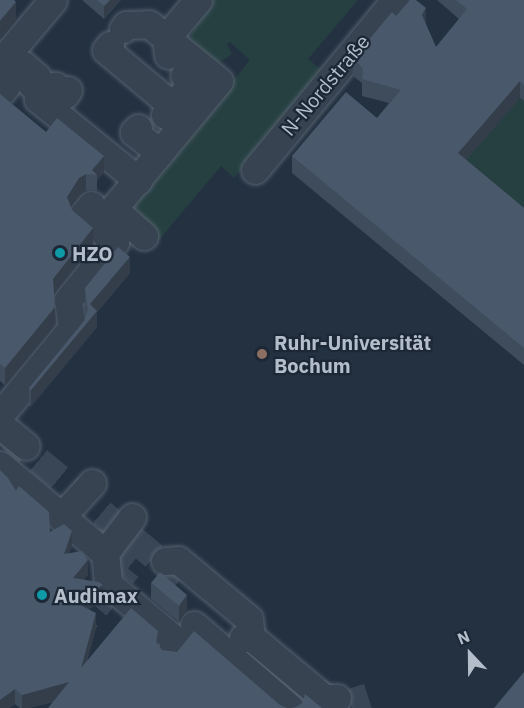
<!DOCTYPE html>
<html>
<head>
<meta charset="utf-8">
<style>
  body { margin:0 }
  #map { position:relative; width:524px; height:708px; overflow:hidden; background:#233141; font-family:"IBM Plex Sans",sans-serif }
  div>[style] { position:absolute }
  .green>* { inset:0; background:#264042 }
  .minor-tunnel>* { height:27px; margin-top:-13.5px; transform-origin:0; background:repeating-linear-gradient(90deg,#394656 0 27px,transparent 0 41px) }
  .roads { filter:drop-shadow(0 0 2px #56616e) drop-shadow(0 0 2px #56616e) }
  .minor>* { height:27px; margin:-13.5px; padding:0 13.5px; transform-origin:13.5px; border-radius:13.5px; background:#384351 }
  .wall>* { inset:0; background:#3f4c5b }
  .shaded-wall>* { inset:0; background:#333e4a }
  .building>* { inset:0; background:#49586a }
  .dots>* { width:16px; height:16px; translate:-50% -50%; box-sizing:border-box; border:3px solid #1d2836; border-radius:50% }
  span { translate:-50% -50%; white-space:nowrap; text-align:center; line-height:1.15; -webkit-text-stroke:4.5px #1d2836; paint-order:stroke }
  .street-label { font-size:20px; color:#b4becb }
  .poi-label { font-size:20px; color:#b4becb; font-weight:700 }
  .left { translate:0 -50%; text-align:left }
  .north { position:absolute; left:440px; top:624px; width:60px; height:60px; -webkit-text-stroke:4px #1d2836; paint-order:stroke; rotate:338deg; font-size:16px; font-weight:700; line-height:24px; text-align:center; color:#b4becb }
  .north::after { content:''; display:block; margin:auto; width:21px; height:27px; background:#b4becb; clip-path:polygon(50% 0,100% 100%,50% 72%,0 100%) }
</style>
</head>
<body>
<div id="map">
  <div class="green">
    <i style="clip-path:polygon(208px 0,358px 0,308px 59px,322px 71px,234px 178px,221px 166px,158px 241px,124px 213px,250px 60px,230px 42px,227px 44px,232px 54px,217px 64px,200px 50px,200px 47px,197px 48px,188px 40px,198px 22px,197px 14px)"></i>
    <i style="clip-path:polygon(520px 98px,524px 101px,524px 224px,458px 169px)"></i>
  </div>
  <div class="minor-tunnel">
    <i style="left:7px;top:434px;width:226px;rotate:39.6deg"></i>
    <i style="left:70px;top:638px;width:91px;rotate:-50.4deg"></i>
    <i style="left:128px;top:568px;width:48px;rotate:-141deg"></i>
    <i style="left:317px;top:690px;width:22px;rotate:34deg"></i>
    <i style="left:335px;top:702px;width:15px"></i>
    <i style="left:350px;top:702px;width:19px;rotate:-18deg"></i>
  </div>
  <div class="roads">
    <div class="minor">
      <i style="left:123px;top:29px;width:5px;rotate:-53deg"></i>
      <i style="left:126px;top:25px;width:23px;rotate:-2deg"></i>
      <i style="left:149px;top:24px;width:22px;rotate:39deg"></i>
      <i style="left:166px;top:38px;width:17px;rotate:83deg"></i>
      <i style="left:110px;top:45px;width:6px;rotate:129deg"></i>
      <i style="left:106px;top:50px;width:87px;rotate:39.9deg"></i>
      <i style="left:0;top:63px;width:82px;rotate:-49.9deg"></i>
      <i style="left:17px;top:73px;width:10px;rotate:-53deg"></i>
      <i style="left:23px;top:65px;width:18px;rotate:41deg"></i>
      <i style="left:37px;top:77px;width:9px;rotate:131deg"></i>
      <i style="left:37px;top:84px;width:15px;rotate:86deg"></i>
      <i style="left:38px;top:99px;width:129px;rotate:39deg"></i>
      <i style="left:1px;top:92px;width:8px;rotate:-50deg"></i>
      <i style="left:42px;top:102px;width:21px;rotate:-51deg"></i>
      <i style="left:55px;top:86px;width:13px;rotate:39deg"></i>
      <i style="left:65px;top:94px;width:5px;rotate:-53deg"></i>
      <i style="left:165px;top:115px;width:43px;rotate:-49.7deg"></i>
      <i style="left:193px;top:82px;width:11px;rotate:-142deg"></i>
      <i style="left:138px;top:128px;width:6px;rotate:135deg"></i>
      <i style="left:134px;top:132px;width:33px;rotate:39deg"></i>
      <i style="left:255px;top:170px;width:220px;rotate:-50.5deg"></i>
      <i style="left:144px;top:236px;width:41px;rotate:-138.9deg"></i>
      <i style="left:113px;top:209px;width:166px;rotate:-50.4deg"></i>
      <i style="left:219px;top:81px;width:68px;rotate:-140.9deg"></i>
      <i style="left:166px;top:38px;width:50px;rotate:-49.9deg"></i>
      <i style="left:0;top:415px;width:113px;rotate:-50.4deg"></i>
      <i style="left:72px;top:328px;width:28px;rotate:-98deg"></i>
      <i style="left:68px;top:300px;width:75px;rotate:-51deg"></i>
      <i style="left:115px;top:242px;width:42px;rotate:-139.8deg"></i>
      <i style="left:83px;top:215px;width:13px;rotate:-51deg"></i>
      <i style="left:0;top:425px;width:33px;rotate:39deg"></i>
      <i style="left:0;top:465px;width:137px;rotate:40deg"></i>
      <i style="left:105px;top:553px;width:31px;rotate:84deg"></i>
      <i style="left:108px;top:584px;width:92px;rotate:39.7deg"></i>
      <i style="left:179px;top:643px;width:13px;rotate:129deg"></i>
      <i style="left:61px;top:517px;width:46px;rotate:-47.6deg"></i>
      <i style="left:105px;top:553px;width:45px;rotate:-53.1deg"></i>
      <i style="left:165px;top:561px;width:13px;rotate:-4deg"></i>
      <i style="left:178px;top:560px;width:92px;rotate:39.7deg"></i>
      <i style="left:249px;top:619px;width:18px;rotate:84deg"></i>
      <i style="left:194px;top:625px;width:127px;rotate:40.8deg"></i>
      <i style="left:243px;top:638px;width:8px;rotate:-7deg"></i>
      <i style="left:251px;top:637px;width:95px;rotate:39.9deg"></i>
      <i style="left:324px;top:698px;width:13px"></i>
    </div>
  </div>
  <div class="wall">
    <i style="clip-path:polygon(82px 0,121px 0,104px 19px)"></i>
    <i style="clip-path:polygon(437px 0,524px 0,524px 101px,520px 98px,466px 160px,524px 208px,524px 365px,292px 173px,292px 156px,377px 118px,389px 103px,362px 96px,362px 83px,353px 76px,353px 59px,396px 16px,426px 25px,436px 47px,459px 19px)"></i>
    <i style="clip-path:polygon(0 94px,46px 132px,104px 172px,97px 180px,97px 191px,86px 190px,79px 195px,71px 207px,93px 244px,54px 294px,55px 323px,5px 385px,0 381px)"></i>
    <i style="clip-path:polygon(130px 273px,97px 312px,97px 327px,31px 406px,29px 405px,29px 388px,84px 321px,86px 315px,85px 305px,85px 288px)"></i>
    <i style="clip-path:polygon(0 470px,50px 532px,72px 546px,69px 553px,88px 575px,84px 579px,103px 600px,89px 609px,96px 628px,87px 661px,158px 645px,162px 650px,280px 705px,53px 702px,29px 708px,20px 708px,15px 704px,9px 708px,0 708px)"></i>
    <i style="clip-path:polygon(151px 583px,187px 611px,179px 622px,151px 599px)"></i>
  </div>
  <div class="shaded-wall">
    <i style="clip-path:polygon(110px 0,121px 0,104px 19px,104px 6px)"></i>
    <i style="clip-path:polygon(16px 2px,16px 20px,0 39px,0 21px)"></i>
    <i style="clip-path:polygon(426px 8px,426px 25px,422px 31px,422px 15px)"></i>
    <i style="clip-path:polygon(520px 81px,520px 98px,458px 169px,458px 153px)"></i>
    <i style="clip-path:polygon(104px 156px,104px 172px,97px 180px,97px 175px,92px 170px)"></i>
    <i style="clip-path:polygon(86px 174px,86px 190px,79px 195px,67px 213px,67px 197px,79px 178px)"></i>
    <i style="clip-path:polygon(93px 228px,93px 244px,53px 295px,53px 279px)"></i>
    <i style="clip-path:polygon(130px 257px,130px 273px,97px 312px,97px 327px,31px 406px,31px 390px,90px 319px,90px 304px)"></i>
    <i style="clip-path:polygon(55px 307px,55px 323px,5px 385px,5px 368px)"></i>
    <i style="clip-path:polygon(72px 531px,72px 546px,64px 569px,64px 554px)"></i>
    <i style="clip-path:polygon(88px 560px,88px 575px,73px 593px,73px 578px)"></i>
    <i style="clip-path:polygon(103px 585px,103px 600px,76px 618px,76px 603px)"></i>
    <i style="clip-path:polygon(187px 595px,187px 611px,179px 622px,179px 606px)"></i>
    <i style="clip-path:polygon(96px 613px,96px 628px,81px 683px,81px 668px)"></i>
    <i style="clip-path:polygon(69px 682px,69px 697px,29px 708px,22px 708px,22px 695px)"></i>
    <i style="clip-path:polygon(15px 689px,15px 704px,9px 708px,0 708px,0 700px)"></i>
  </div>
  <div class="building">
    <i style="clip-path:polygon(0 0,14px 0,16px 2px,0 21px)"></i>
    <i style="clip-path:polygon(97px 0,110px 0,104px 6px)"></i>
    <i style="clip-path:polygon(410px 0,416px 0,426px 8px,422px 15px,436px 47px,467px 9px,456px 0,524px 0,524px 85px,520px 81px,458px 153px,524px 208px,524px 348px,292px 156px,346px 92px,377px 118px,401px 90px,362px 79px,363px 68px,353px 59px,392px 12px,396px 16px)"></i>
    <i style="clip-path:polygon(0 94px,46px 132px,57px 118px,104px 156px,92px 170px,97px 175px,86px 174px,79px 178px,67px 197px,72px 210px,93px 228px,53px 279px,55px 307px,5px 368px,0 364px)"></i>
    <i style="clip-path:polygon(118px 247px,130px 257px,90px 304px,97px 311px,31px 390px,29px 388px,84px 321px,88px 310px,85px 288px)"></i>
    <i style="clip-path:polygon(0 470px,8px 478px,16px 491px,19px 486px,49px 512px,50px 532px,64px 524px,72px 531px,64px 554px,82px 551px,88px 560px,73px 578px,99px 582px,103px 585px,76px 603px,96px 613px,81px 668px,131px 608px,158px 631px,156px 643px,162px 650px,177px 652px,194px 631px,280px 705px,287px 708px,48px 708px,69px 682px,22px 695px,15px 689px,0 700px)"></i>
    <i style="clip-path:polygon(160px 572px,187px 595px,179px 606px,151px 583px)"></i>
    <i style="clip-path:polygon(524px 672px,524px 708px,494px 708px)"></i>
    <i style="clip-path:polygon(305px 694px,322px 708px,291px 708px,296px 707px,302px 703px)"></i>
  </div>
  <div class="dots">
    <i style="left:60px;top:253px;background:#0f9aa8"></i>
    <i style="left:262px;top:354px;background:#8d6e63"></i>
    <i style="left:42px;top:595px;background:#0f9aa8"></i>
  </div>
  <div class="street-label">
    <span style="left:325px;top:85px;rotate:-50deg">N-Nordstraße</span>
  </div>
  <div class="poi-label">
    <span class="left" style="left:72px;top:253px">HZO</span>
    <span class="left" style="left:274px;top:354px">Ruhr-Universität<br>Bochum</span>
    <span class="left" style="left:54px;top:595px">Audimax</span>
  </div>
  <div class="north">N</div>
</div>
</body>
</html>
